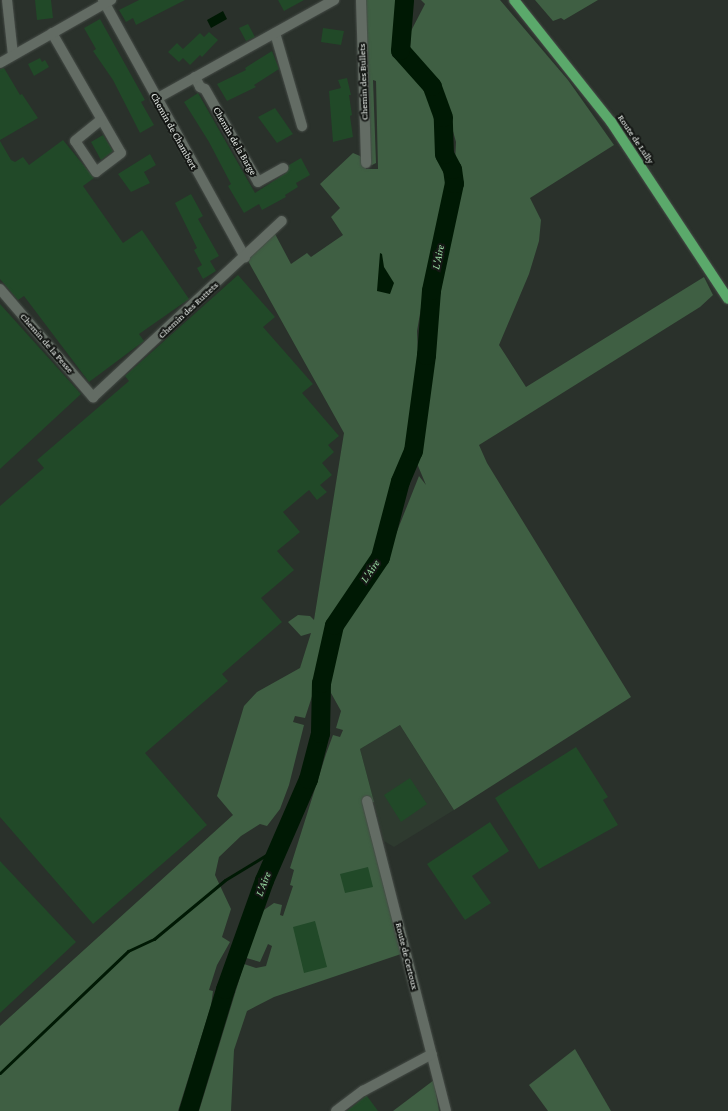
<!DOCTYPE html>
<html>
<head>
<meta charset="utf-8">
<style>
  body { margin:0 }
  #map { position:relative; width:728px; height:1111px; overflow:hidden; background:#2a312b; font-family:"Crimson Pro",serif }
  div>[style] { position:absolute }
  .built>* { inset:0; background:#2e3a2f }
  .green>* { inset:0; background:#3f5f43 }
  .water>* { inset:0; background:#001904 }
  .stream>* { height:3px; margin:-1.5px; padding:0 1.5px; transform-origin:1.5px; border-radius:1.5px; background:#001904 }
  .river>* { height:19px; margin:-9.5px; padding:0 9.5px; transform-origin:9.5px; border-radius:9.5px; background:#001904 }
  .building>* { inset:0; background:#214928 }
  .roads { filter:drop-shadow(0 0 1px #464c47) drop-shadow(0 0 1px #464c47) }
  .minor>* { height:10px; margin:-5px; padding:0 5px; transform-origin:5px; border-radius:5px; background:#636c64 }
  .major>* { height:10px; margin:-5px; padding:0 5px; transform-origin:5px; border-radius:5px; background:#5ba96b }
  span { translate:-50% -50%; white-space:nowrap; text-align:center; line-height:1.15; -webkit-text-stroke:4px #151815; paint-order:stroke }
  .street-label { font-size:10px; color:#e9eeea }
  .water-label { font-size:11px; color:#99daa2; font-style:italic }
</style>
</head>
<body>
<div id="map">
  <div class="built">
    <i style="clip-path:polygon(400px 725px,454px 810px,394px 847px,384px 841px,360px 749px)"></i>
  </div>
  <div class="green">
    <i style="clip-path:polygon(364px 0,397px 0,392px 56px,408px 65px,431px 94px,439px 123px,440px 155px,448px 189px,425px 285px,417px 331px,418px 357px,411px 423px,404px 458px,394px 479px,377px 556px,338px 608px,326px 635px,315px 687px,305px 718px,295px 716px,293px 722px,304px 725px,289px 785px,280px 809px,267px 826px,260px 824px,241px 836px,219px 857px,215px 875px,231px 909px,222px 937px,230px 942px,217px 965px,209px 990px,213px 991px,211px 1006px,178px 1111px,0 1111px,0 1026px,233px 815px,217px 796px,244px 706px,257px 692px,300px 668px,311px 633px,301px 636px,288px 622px,298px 615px,310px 616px,314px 620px,344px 433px,247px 259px,274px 232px,291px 264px,307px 253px,311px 257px,343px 235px,331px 217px,340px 208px,320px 184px,353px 153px,360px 156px,366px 163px,366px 169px,378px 169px,376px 81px,373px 80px,376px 163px,372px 165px,368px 162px)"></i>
    <i style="clip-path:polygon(421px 0,500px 0,568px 80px,614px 145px,530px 198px,541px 220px,539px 241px,529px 274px,499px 345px,526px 387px,704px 277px,713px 295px,700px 307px,479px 445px,487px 463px,631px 697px,454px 810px,400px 725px,360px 749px,374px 802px,364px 804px,401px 954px,274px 997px,247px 1011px,234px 1050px,231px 1111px,199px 1111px,244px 964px,256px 968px,266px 966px,272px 946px,268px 944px,260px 962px,243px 957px,255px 923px,261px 912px,274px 903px,282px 905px,280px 915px,283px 916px,293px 886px,290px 885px,294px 870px,290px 868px,326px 754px,333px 735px,340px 737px,343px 730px,336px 728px,341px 711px,331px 693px,328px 680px,341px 626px,367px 585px,382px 569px,419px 476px,426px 485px,416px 461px,420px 455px,422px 424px,442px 283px,442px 256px,451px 218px,456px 213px,461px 185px,455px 162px,456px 142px,444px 99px,431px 74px,425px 72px,410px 48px,411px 31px,425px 4px)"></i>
    <i style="clip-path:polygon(535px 0,598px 0,564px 20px,561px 18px,553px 21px)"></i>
    <i style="clip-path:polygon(575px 1049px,611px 1111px,548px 1111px,529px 1085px)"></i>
    <i style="clip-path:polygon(434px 1080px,439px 1111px,393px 1111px)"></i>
  </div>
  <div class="water">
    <i style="clip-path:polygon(223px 11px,227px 19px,211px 28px,207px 20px)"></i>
    <i style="clip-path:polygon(380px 253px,382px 254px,384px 267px,394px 283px,390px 294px,377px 291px)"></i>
  </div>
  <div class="stream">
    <i style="left:0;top:1073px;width:177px;rotate:-43.6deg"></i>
    <i style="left:128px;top:951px;width:29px;rotate:-25deg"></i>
    <i style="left:154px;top:939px;width:92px;rotate:-39.7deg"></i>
    <i style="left:225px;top:880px;width:60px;rotate:-31.3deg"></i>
  </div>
  <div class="river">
    <i style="left:188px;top:1111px;width:127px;rotate:-73.1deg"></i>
    <i style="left:225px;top:989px;width:116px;rotate:-70.3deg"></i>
    <i style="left:264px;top:880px;width:110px;rotate:-66.5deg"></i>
    <i style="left:308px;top:779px;width:48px;rotate:-75.4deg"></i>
    <i style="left:320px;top:733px;width:50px;rotate:-88.9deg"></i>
    <i style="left:321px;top:683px;width:59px;rotate:-77.4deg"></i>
    <i style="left:334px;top:625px;width:82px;rotate:-55.9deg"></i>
    <i style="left:380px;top:557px;width:79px;rotate:-75.3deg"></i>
    <i style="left:400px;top:481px;width:33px;rotate:-67deg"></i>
    <i style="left:413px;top:451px;width:97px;rotate:-82.3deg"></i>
    <i style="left:426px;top:355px;width:65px;rotate:-85.6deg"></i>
    <i style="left:431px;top:290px;width:109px;rotate:-77.9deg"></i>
    <i style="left:454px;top:183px;width:14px;rotate:-98deg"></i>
    <i style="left:452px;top:169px;width:17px;rotate:-118deg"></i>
    <i style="left:444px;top:154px;width:37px;rotate:-92deg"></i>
    <i style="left:443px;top:117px;width:33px;rotate:-110deg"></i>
    <i style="left:432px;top:86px;width:48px;rotate:-131.6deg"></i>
    <i style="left:400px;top:50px;width:50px;rotate:-85.4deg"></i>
  </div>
  <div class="building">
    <i style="clip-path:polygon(35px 0,51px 0,53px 18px,37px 20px)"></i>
    <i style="clip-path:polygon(139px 0,185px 0,136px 25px,133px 18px,126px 22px,119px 10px)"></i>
    <i style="clip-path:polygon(278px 0,304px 0,284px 11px)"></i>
    <i style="clip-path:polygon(100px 19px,145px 100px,141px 102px,154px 125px,140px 133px,113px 80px,93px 51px,96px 49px,84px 28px)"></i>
    <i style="clip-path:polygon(248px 24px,255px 37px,246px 41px,239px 28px)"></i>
    <i style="clip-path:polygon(323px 28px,344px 31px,341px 45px,321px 42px)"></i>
    <i style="clip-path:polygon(209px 32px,218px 40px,202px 57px,200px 55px,190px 65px,183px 58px,179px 62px,168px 52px,177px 43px,183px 49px,200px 33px,204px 37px)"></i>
    <i style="clip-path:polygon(272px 51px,279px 69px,254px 85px,256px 87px,227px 101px,217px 84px,246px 70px,245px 68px)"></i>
    <i style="clip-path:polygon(40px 58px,42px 62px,45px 60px,49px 67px,34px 76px,28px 64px)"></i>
    <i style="clip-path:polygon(4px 68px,20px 95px,22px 94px,38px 118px,0 140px,0 69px)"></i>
    <i style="clip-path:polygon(347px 78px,351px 95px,349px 95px,352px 115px,350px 116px,353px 137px,333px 142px,329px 91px,341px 88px,338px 80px)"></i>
    <i style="clip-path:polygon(198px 93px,255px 193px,286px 173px,289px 165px,301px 158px,310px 175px,296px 183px,298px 187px,285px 195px,286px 197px,262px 210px,259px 204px,244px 213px,228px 186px,231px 184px,209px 142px,184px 102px)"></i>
    <i style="clip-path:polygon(275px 108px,293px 134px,277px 143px,258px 117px)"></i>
    <i style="clip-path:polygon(103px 135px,113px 151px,101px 160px,91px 142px)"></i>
    <i style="clip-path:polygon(63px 140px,94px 178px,83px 186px,123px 243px,142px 230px,189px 299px,139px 334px,144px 341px,89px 382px,24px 296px,18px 300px,0 279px,0 141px,11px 160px,15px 162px,23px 157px,29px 165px)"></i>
    <i style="clip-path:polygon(150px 154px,156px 165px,144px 172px,150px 183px,131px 192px,118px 174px)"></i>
    <i style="clip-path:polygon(191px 194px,203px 216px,198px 219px,219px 256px,210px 261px,216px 271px,203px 279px,197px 268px,202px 265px,194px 250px,197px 248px,175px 203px)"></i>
    <i style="clip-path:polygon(238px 275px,275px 317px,263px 327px,313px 384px,302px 393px,339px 436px,328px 445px,334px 452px,322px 463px,332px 475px,320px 485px,327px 492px,317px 500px,309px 490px,283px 512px,300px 532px,277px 551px,294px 570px,261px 598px,282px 622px,222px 674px,228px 681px,145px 753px,207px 825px,93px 924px,0 817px,0 506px,44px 468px,37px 460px,129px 381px,125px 376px)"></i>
    <i style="clip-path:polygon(0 304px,81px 394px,0 469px)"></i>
    <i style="clip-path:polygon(576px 747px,608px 797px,603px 800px,618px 825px,539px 869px,495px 798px)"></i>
    <i style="clip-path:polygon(410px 778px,427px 804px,401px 822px,384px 795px)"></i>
    <i style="clip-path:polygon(490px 822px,509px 851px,472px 876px,491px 903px,465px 920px,427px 864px)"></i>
    <i style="clip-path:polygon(0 861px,76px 942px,0 1013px)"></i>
    <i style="clip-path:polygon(368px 867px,373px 887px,345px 893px,340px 874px)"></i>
    <i style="clip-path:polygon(315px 921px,327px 967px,304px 973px,293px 927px)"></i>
    <i style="clip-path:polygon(367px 1096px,378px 1111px,347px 1111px,366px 1096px)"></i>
  </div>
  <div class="roads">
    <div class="minor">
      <i style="left:7px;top:0;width:55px;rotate:83.8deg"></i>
      <i style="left:103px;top:0;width:294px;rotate:61.1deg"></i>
      <i style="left:361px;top:0;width:163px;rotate:88.2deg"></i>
      <i style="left:52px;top:33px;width:138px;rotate:60.1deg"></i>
      <i style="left:121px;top:153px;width:31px;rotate:143deg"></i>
      <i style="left:96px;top:172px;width:37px;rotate:-124deg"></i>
      <i style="left:75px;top:141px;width:33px;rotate:-39deg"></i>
      <i style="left:275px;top:33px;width:97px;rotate:73.8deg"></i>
      <i style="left:0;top:63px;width:128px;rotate:-29.6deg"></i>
      <i style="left:195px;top:77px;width:11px;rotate:63deg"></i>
      <i style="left:200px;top:87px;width:5px;rotate:22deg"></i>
      <i style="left:205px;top:89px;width:107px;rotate:60.3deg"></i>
      <i style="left:258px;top:182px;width:29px;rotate:-29deg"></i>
      <i style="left:156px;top:99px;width:204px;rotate:-29.1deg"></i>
      <i style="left:0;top:289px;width:143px;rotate:49.3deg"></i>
      <i style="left:93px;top:397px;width:258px;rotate:-43deg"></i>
      <i style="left:367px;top:801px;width:320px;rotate:75.7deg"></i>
      <i style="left:336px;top:1111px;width:34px;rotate:-37deg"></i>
      <i style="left:363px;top:1091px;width:78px;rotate:-28.2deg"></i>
    </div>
    <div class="major">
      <i style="left:514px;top:0;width:156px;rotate:51.5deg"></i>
      <i style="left:611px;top:122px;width:212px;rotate:56.5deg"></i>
    </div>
  </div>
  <div class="street-label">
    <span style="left:363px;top:82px;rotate:-92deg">Chemin des Bullets</span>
    <span style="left:174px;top:131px;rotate:61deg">Chemin de Chambert</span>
    <span style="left:636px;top:139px;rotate:56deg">Route de Lully</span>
    <span style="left:235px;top:141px;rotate:60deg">Chemin de la Barge</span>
    <span style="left:188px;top:310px;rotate:-43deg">Chemin des Ruttets</span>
    <span style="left:47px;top:343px;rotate:49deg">Chemin de la Pesse</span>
    <span style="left:407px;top:956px;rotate:76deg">Route de Certoux</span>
  </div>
  <div class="water-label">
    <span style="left:438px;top:257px;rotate:-78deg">L'Aire</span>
    <span style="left:370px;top:571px;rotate:-56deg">L'Aire</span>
    <span style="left:263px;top:884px;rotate:-69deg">L'Aire</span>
  </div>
</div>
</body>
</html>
